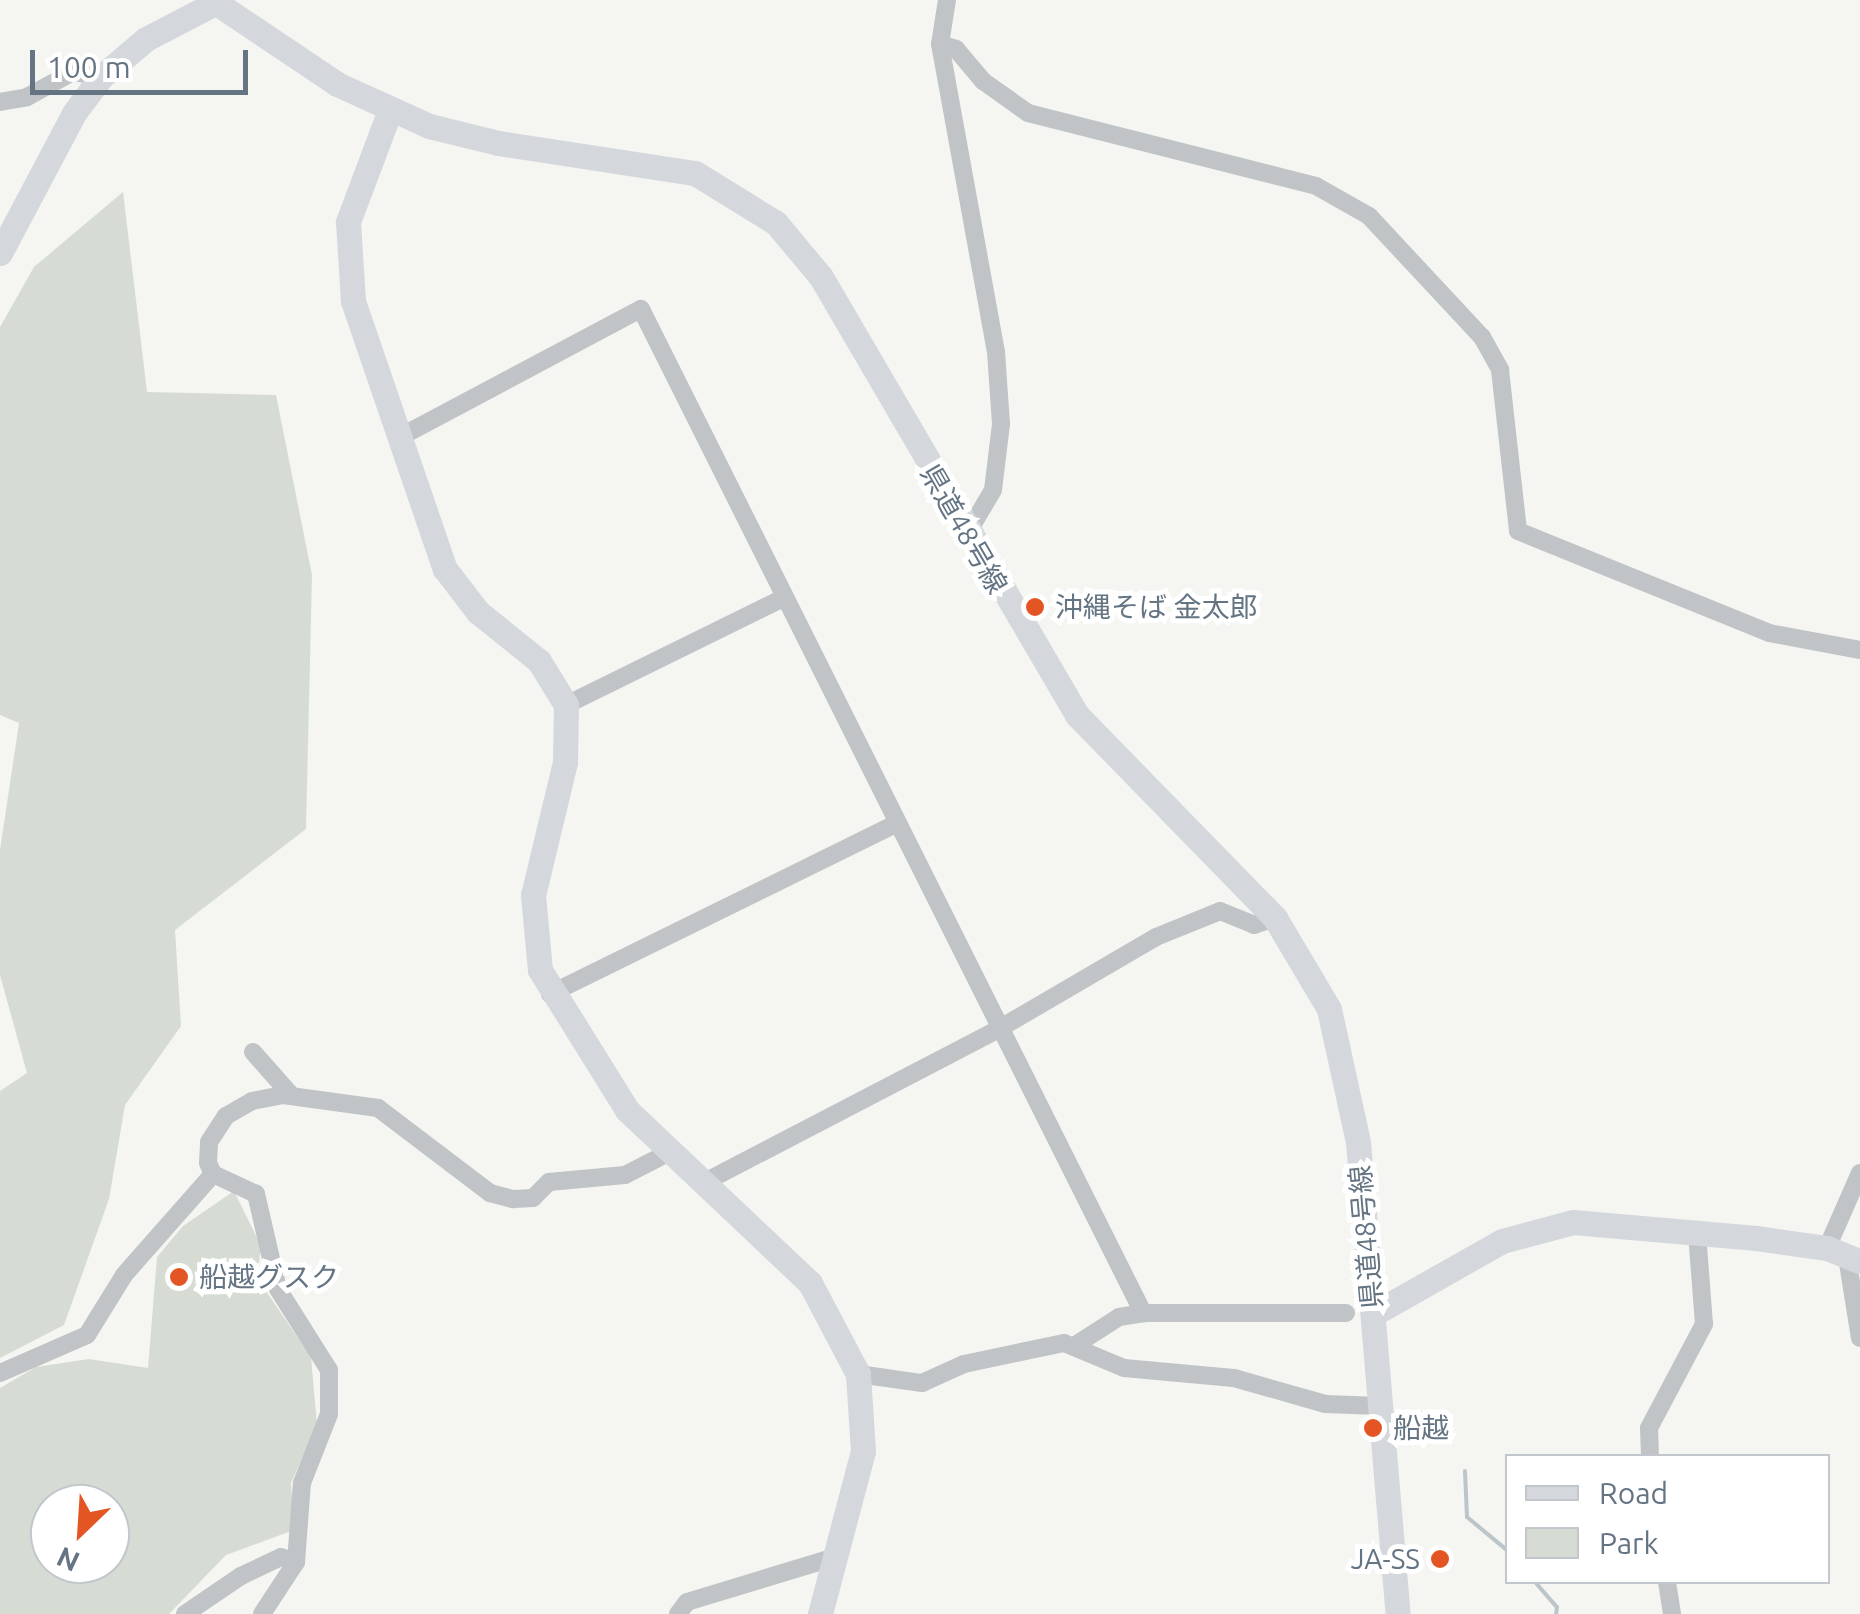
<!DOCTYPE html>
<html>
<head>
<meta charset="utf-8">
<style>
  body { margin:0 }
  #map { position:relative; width:1860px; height:1614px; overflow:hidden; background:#f5f5f2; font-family:Ubuntu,"Noto Sans JP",sans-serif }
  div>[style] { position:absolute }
  .green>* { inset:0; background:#d6dcd3 }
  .stream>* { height:4px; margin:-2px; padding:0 2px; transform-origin:2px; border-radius:2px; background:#bbc5ca }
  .street>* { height:18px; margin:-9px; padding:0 9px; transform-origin:9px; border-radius:9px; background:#c0c4c7 }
  .secondary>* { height:25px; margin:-12.5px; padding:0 12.5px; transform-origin:12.5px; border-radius:12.5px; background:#d4d8dc }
  .dots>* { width:28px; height:28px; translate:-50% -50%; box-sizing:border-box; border:5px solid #fff; border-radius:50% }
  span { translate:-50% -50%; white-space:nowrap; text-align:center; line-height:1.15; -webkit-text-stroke:10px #fff; paint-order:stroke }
  .street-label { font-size:28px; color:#647483 }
  .poi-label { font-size:28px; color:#647483 }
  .left { translate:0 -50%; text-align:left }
  .right { translate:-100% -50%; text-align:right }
  .legend { position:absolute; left:1505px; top:1454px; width:325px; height:130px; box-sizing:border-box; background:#fff; border:2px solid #c1c7cd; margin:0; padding:12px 18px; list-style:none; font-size:30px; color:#647483 }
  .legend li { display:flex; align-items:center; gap:20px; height:50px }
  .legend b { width:50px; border:2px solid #c1c7cd }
  .north { position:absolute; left:30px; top:1484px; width:100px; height:100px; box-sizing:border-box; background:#fff; border:2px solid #c1c7cd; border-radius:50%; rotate:205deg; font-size:28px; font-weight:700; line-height:40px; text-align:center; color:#647483 }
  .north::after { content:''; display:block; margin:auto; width:35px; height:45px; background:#e35624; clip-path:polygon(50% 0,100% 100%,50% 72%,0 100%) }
  .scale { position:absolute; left:30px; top:50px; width:218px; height:45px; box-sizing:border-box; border:5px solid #647483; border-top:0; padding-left:12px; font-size:30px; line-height:35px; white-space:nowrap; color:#647483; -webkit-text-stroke:8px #fff; paint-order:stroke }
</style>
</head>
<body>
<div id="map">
  <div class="green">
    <i style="clip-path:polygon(123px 192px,147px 392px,276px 395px,312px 575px,306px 829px,175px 930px,181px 1026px,125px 1105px,109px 1199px,64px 1325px,0 1358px,0 1091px,27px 1073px,0 975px,0 850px,19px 723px,0 715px,0 327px,34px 267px)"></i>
    <i style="clip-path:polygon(evenodd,234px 1191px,261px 1246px,257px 1278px,311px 1357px,317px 1425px,291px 1483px,294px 1530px,226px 1555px,169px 1614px,0 1614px,0 1388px,36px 1367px,89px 1359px,148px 1368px,157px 1257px,183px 1226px,234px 1191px,50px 1504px,110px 1504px,110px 1564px,50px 1564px,50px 1504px)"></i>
  </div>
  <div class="stream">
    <i style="left:1465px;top:1471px;width:46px;rotate:87.5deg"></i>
    <i style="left:1467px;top:1517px;width:53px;rotate:39.7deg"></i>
    <i style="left:1535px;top:1582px;width:33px;rotate:49deg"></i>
    <i style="left:1557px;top:1607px;width:7px;rotate:98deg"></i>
  </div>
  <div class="street">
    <i style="left:947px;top:0;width:45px;rotate:99deg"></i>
    <i style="left:940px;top:44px;width:313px;rotate:79.7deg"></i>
    <i style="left:996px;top:352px;width:72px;rotate:86deg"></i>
    <i style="left:1001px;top:424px;width:66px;rotate:96.9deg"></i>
    <i style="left:993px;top:490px;width:51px;rotate:120.6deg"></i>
    <i style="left:940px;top:44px;width:17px;rotate:17deg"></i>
    <i style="left:956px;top:49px;width:42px;rotate:49.8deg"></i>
    <i style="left:983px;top:81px;width:55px;rotate:35.4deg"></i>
    <i style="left:1028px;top:113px;width:297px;rotate:14.2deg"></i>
    <i style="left:1316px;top:186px;width:61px;rotate:29.5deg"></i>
    <i style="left:1369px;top:216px;width:166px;rotate:47deg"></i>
    <i style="left:1482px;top:337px;width:38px;rotate:61deg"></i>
    <i style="left:1500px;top:370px;width:162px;rotate:83.6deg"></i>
    <i style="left:1518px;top:531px;width:271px;rotate:22.1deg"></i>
    <i style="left:1769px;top:633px;width:93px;rotate:10.6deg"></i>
    <i style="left:0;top:102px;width:27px;rotate:-10deg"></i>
    <i style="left:27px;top:97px;width:52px;rotate:-28.5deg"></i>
    <i style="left:73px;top:72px;width:28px;rotate:10deg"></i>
    <i style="left:398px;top:438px;width:275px;rotate:-28deg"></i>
    <i style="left:641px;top:309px;width:1123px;rotate:63.43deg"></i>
    <i style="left:566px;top:705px;width:240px;rotate:-26.2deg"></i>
    <i style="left:550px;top:994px;width:383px;rotate:-26.2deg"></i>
    <i style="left:253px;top:1052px;width:57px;rotate:48.5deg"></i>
    <i style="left:701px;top:1184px;width:339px;rotate:-27.5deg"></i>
    <i style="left:1002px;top:1027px;width:178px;rotate:-30.3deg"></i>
    <i style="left:1156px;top:937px;width:69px;rotate:-22.1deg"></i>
    <i style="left:1220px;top:911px;width:37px;rotate:22deg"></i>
    <i style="left:1254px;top:925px;width:22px;rotate:-18deg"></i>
    <i style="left:1827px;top:1248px;width:82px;rotate:-66.3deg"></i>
    <i style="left:1847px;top:1257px;width:82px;rotate:80.9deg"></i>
    <i style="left:1077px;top:1344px;width:50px;rotate:-32.7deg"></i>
    <i style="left:1119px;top:1317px;width:24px;rotate:-9deg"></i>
    <i style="left:1143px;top:1313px;width:203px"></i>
    <i style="left:0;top:1373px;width:95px;rotate:-23.6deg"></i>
    <i style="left:87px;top:1335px;width:70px;rotate:-58.3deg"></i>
    <i style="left:124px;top:1275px;width:135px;rotate:-48.6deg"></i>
    <i style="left:858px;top:1374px;width:65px;rotate:8deg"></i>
    <i style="left:922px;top:1383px;width:46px;rotate:-24.3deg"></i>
    <i style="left:964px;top:1364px;width:102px;rotate:-11.9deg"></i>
    <i style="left:1064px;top:1343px;width:65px;rotate:22.6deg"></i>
    <i style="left:1124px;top:1368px;width:110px;rotate:5.2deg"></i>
    <i style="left:1234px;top:1378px;width:95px;rotate:15.9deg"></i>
    <i style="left:1325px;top:1404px;width:56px;rotate:2deg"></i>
    <i style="left:1650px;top:1456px;width:28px;rotate:-92deg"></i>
    <i style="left:1649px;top:1428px;width:118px;rotate:-62.1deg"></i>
    <i style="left:1704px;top:1324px;width:91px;rotate:-94.4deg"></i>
    <i style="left:1667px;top:1582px;width:32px;rotate:81deg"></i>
    <i style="left:185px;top:1614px;width:68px;rotate:-34.2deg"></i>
    <i style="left:241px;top:1576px;width:44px;rotate:-25.4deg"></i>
    <i style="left:281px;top:1557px;width:16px;rotate:18deg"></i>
    <i style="left:262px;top:1614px;width:62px;rotate:-56.8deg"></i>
    <i style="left:296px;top:1562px;width:79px;rotate:-85.7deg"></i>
    <i style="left:302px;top:1483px;width:74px;rotate:-68.6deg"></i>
    <i style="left:329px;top:1414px;width:44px;rotate:-90deg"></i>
    <i style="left:329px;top:1370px;width:96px;rotate:-122.2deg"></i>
    <i style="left:278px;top:1289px;width:98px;rotate:-103deg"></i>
    <i style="left:256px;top:1194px;width:47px;rotate:-155.1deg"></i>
    <i style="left:213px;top:1174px;width:12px;rotate:-114deg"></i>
    <i style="left:208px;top:1163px;width:21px;rotate:-87deg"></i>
    <i style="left:209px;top:1142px;width:31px;rotate:-57deg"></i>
    <i style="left:226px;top:1116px;width:30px;rotate:-30deg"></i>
    <i style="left:252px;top:1101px;width:32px;rotate:-11deg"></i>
    <i style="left:283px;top:1095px;width:96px;rotate:7.8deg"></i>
    <i style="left:378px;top:1108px;width:141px;rotate:37.2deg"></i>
    <i style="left:490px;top:1193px;width:24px;rotate:15deg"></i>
    <i style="left:513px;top:1199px;width:20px;rotate:-3deg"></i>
    <i style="left:533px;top:1198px;width:23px;rotate:-45deg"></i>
    <i style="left:549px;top:1182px;width:76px;rotate:-5.3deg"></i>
    <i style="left:625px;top:1175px;width:46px;rotate:-27.1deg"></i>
    <i style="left:678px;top:1614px;width:15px;rotate:-53deg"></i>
    <i style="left:687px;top:1602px;width:158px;rotate:-16.9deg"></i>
  </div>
  <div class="secondary">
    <i style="left:212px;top:0;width:151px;rotate:33.9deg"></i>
    <i style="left:337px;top:84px;width:101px;rotate:24.5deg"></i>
    <i style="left:429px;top:126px;width:71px;rotate:13.8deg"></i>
    <i style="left:498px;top:143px;width:199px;rotate:8.7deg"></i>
    <i style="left:695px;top:173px;width:95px;rotate:31.7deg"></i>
    <i style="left:776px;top:223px;width:70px;rotate:50.2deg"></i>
    <i style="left:821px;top:277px;width:507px;rotate:59.69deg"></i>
    <i style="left:1077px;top:715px;width:284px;rotate:45.7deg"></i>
    <i style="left:1275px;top:918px;width:106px;rotate:59.3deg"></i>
    <i style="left:1329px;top:1009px;width:136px;rotate:77.7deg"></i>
    <i style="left:1358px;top:1142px;width:474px;rotate:85.2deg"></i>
    <i style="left:390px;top:110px;width:120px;rotate:110.6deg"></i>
    <i style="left:348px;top:222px;width:79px;rotate:86.4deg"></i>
    <i style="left:353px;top:301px;width:283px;rotate:71.1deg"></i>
    <i style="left:445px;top:569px;width:54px;rotate:52.5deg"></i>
    <i style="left:478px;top:612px;width:78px;rotate:38.8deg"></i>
    <i style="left:539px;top:661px;width:52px;rotate:58.5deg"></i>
    <i style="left:566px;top:705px;width:57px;rotate:91deg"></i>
    <i style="left:565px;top:762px;width:137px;rotate:103.5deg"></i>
    <i style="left:533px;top:895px;width:75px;rotate:84.7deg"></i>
    <i style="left:540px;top:970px;width:165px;rotate:58.1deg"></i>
    <i style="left:627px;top:1110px;width:252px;rotate:43.4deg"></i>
    <i style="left:810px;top:1283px;width:103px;rotate:62.2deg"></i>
    <i style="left:858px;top:1374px;width:77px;rotate:86.3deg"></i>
    <i style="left:863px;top:1451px;width:169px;rotate:104.8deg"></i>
    <i style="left:0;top:253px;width:158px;rotate:-62.1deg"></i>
    <i style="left:74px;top:113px;width:45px;rotate:-53.1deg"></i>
    <i style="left:101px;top:77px;width:59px;rotate:-40.2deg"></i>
    <i style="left:146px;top:39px;width:85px;rotate:-27.5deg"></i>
    <i style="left:1373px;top:1314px;width:148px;rotate:-29.5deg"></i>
    <i style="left:1502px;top:1241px;width:73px;rotate:-15deg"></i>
    <i style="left:1573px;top:1222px;width:184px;rotate:5deg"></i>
    <i style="left:1756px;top:1238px;width:72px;rotate:8deg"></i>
    <i style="left:1827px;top:1248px;width:35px;rotate:22deg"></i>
  </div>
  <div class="dots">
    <i style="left:1035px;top:607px;background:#e35624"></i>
    <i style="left:179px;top:1277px;background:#e35624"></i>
    <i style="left:1373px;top:1428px;background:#e35624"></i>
    <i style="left:1440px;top:1559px;background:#e35624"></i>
  </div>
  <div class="street-label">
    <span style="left:964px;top:529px;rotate:60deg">県道48号線</span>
    <span style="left:1366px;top:1237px;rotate:-95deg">県道48号線</span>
  </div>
  <div class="poi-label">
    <span class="left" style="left:1055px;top:607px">沖縄そば 金太郎</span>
    <span class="left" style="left:199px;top:1277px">船越グスク</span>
    <span class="left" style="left:1393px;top:1428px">船越</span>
    <span class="right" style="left:1420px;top:1559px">JA-SS</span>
  </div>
  <ul class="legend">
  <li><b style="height:12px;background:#d4d8dc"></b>Road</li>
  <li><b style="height:28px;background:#d6dcd3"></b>Park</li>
  </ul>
  <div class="north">N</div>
  <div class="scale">100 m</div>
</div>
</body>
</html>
